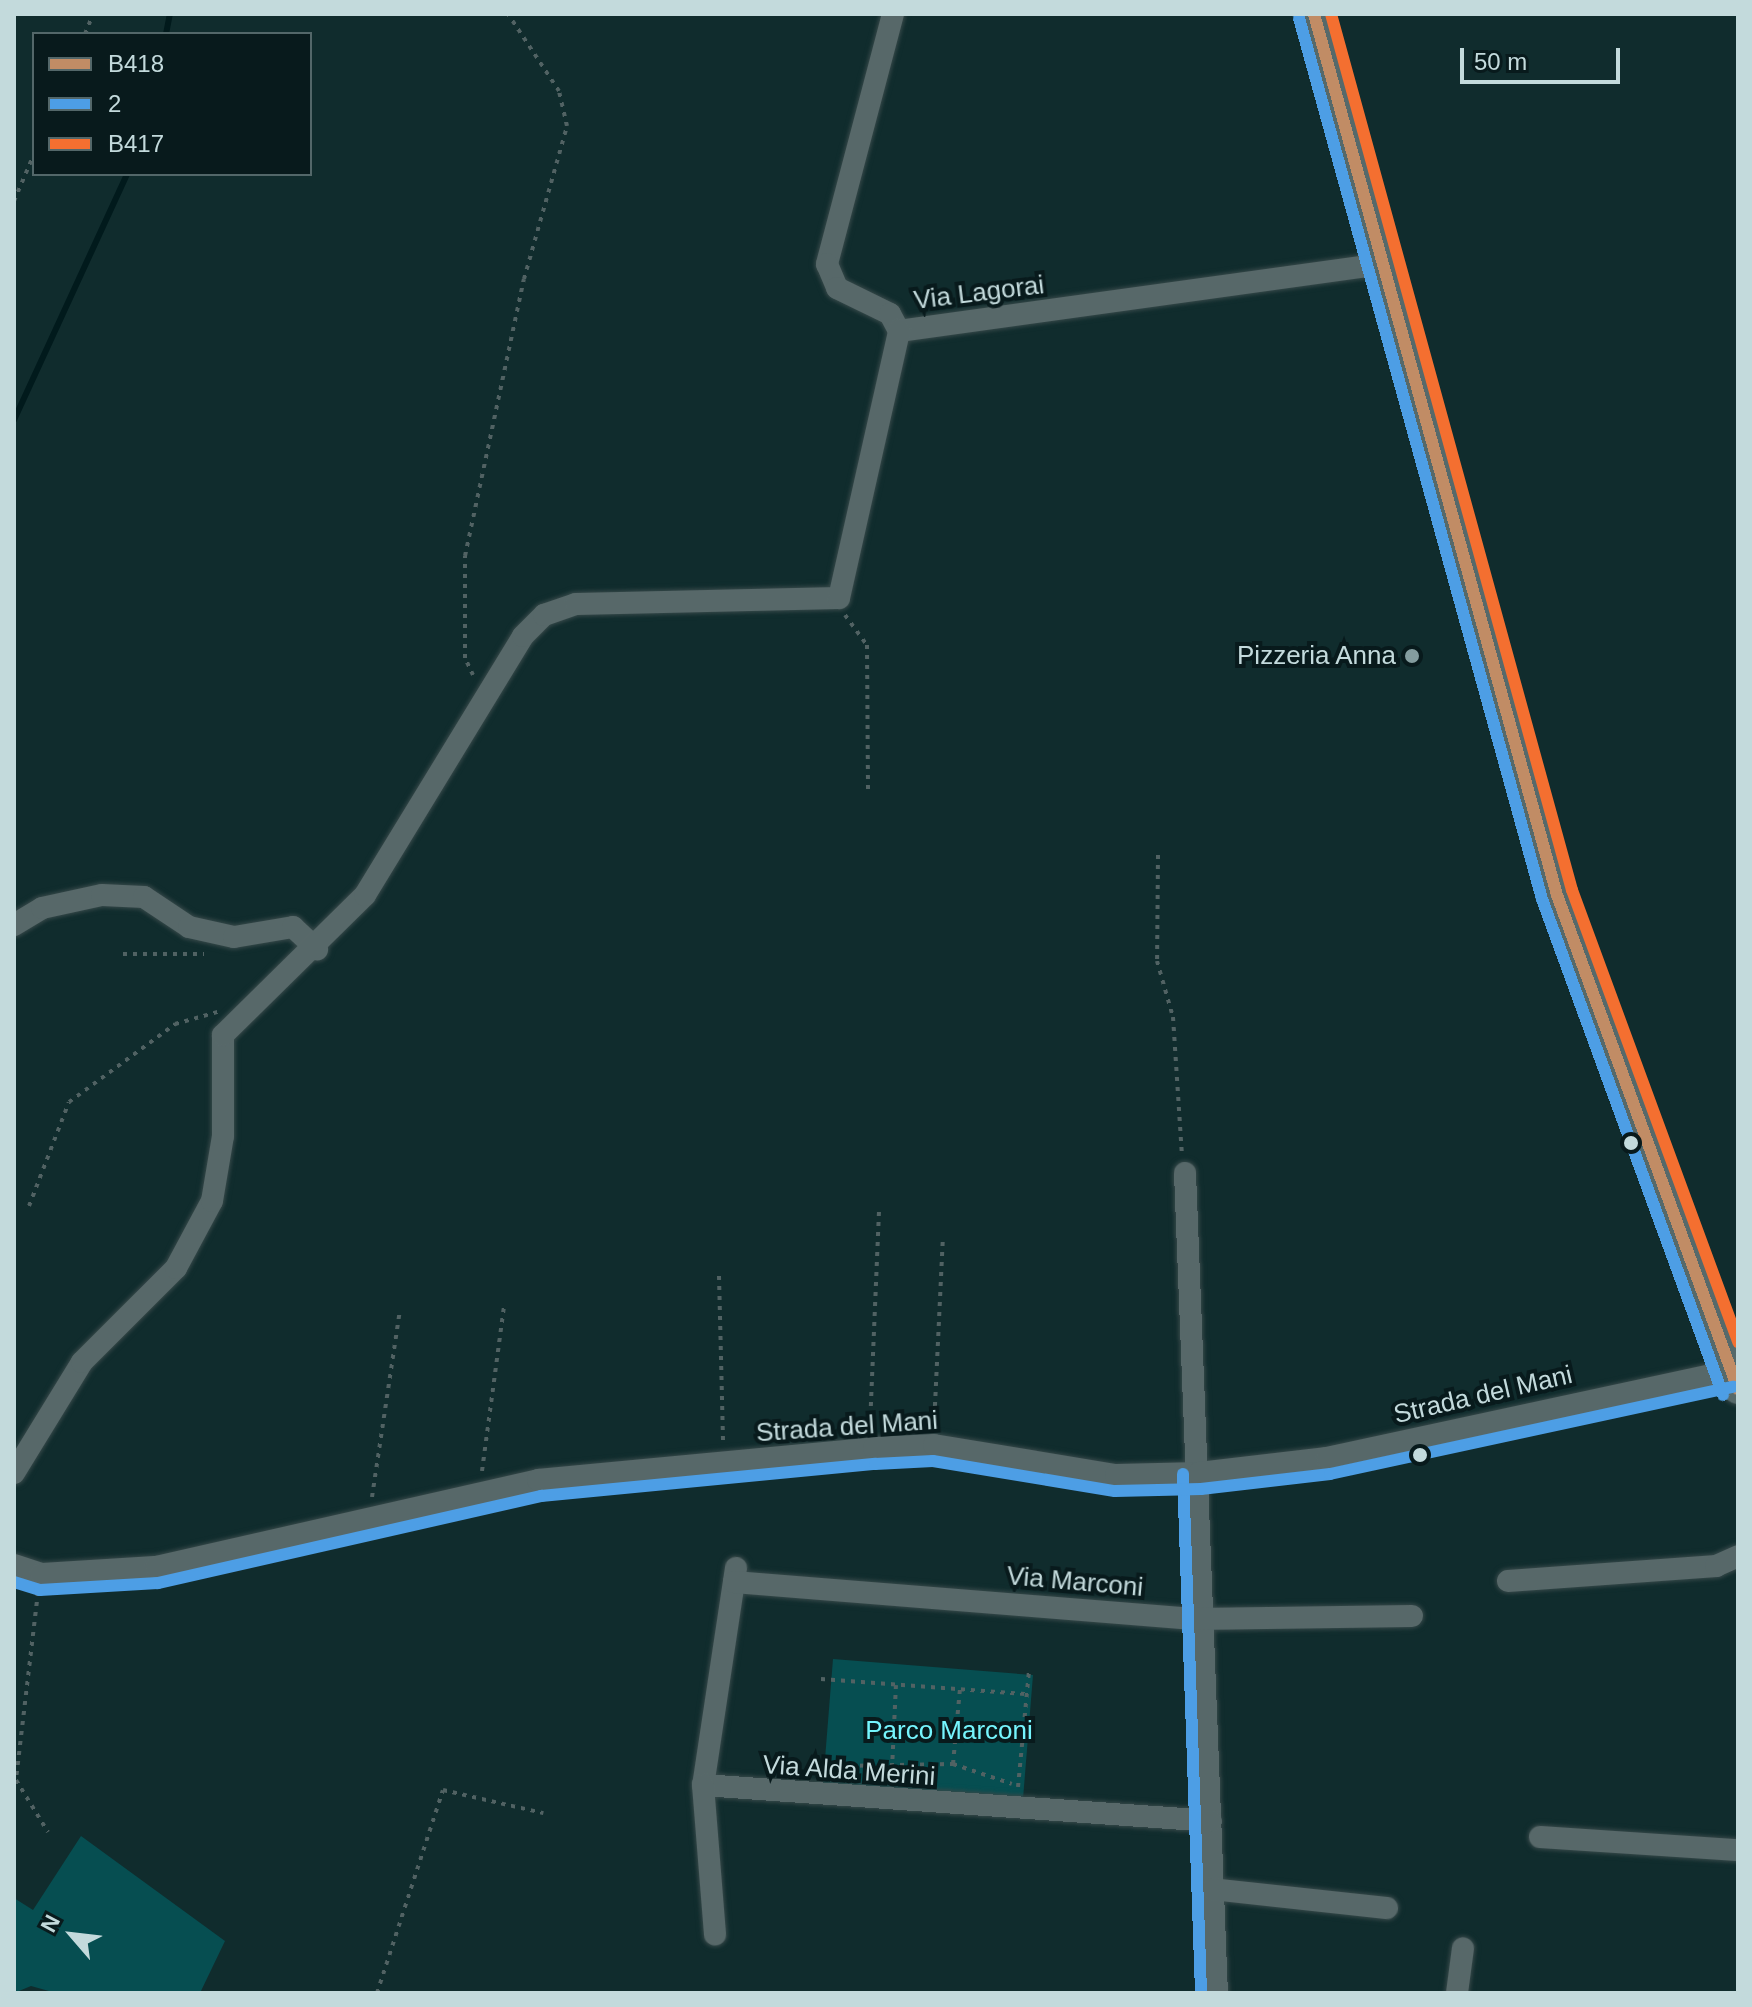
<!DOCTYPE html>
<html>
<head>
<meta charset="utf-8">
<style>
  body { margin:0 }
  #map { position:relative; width:1752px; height:2007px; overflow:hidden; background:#102c2d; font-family:Arial,sans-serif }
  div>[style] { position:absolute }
  .green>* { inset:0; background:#064e51 }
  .stream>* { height:6px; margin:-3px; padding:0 3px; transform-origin:3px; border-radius:3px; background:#011a1c }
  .path>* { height:4px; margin-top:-2px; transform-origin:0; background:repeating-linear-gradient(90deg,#516263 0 4px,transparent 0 10px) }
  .roads { filter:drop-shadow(0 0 2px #364849) drop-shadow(0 0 2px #364849) }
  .street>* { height:22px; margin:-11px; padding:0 11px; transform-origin:11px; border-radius:11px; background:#576869 }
  .secondary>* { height:30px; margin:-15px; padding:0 15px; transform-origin:15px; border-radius:15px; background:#56696a }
  .bus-1>* { height:12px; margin:-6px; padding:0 6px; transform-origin:6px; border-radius:6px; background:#c18c65 }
  .bus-2>* { height:12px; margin:-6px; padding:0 6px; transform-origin:6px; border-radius:6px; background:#4d9ee5 }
  .bus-3>* { height:12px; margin:-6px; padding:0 6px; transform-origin:6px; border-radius:6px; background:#f46f30 }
  .dots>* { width:22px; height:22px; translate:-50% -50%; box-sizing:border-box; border:4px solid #081a1c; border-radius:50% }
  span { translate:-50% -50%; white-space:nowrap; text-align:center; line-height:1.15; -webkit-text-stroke:8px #081a1c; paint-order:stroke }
  .street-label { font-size:26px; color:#c3dadc }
  .poi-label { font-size:26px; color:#c3dadc }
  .right { translate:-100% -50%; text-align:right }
  .park-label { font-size:26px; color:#75f5fd }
  .frame { position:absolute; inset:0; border:16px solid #c3dadc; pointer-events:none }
  .legend { position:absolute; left:32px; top:32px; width:280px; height:144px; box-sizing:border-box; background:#081a1c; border:2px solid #536769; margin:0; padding:10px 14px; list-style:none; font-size:24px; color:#c3dadc }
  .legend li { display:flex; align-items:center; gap:16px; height:40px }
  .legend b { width:40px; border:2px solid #536769 }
  .north { position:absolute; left:32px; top:1895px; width:80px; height:80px; -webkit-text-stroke:6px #081a1c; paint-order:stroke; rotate:298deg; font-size:22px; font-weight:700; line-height:32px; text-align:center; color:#c3dadc }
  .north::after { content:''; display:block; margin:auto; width:28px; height:36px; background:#c3dadc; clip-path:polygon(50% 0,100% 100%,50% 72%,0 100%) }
  .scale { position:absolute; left:1460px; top:48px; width:160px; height:36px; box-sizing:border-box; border:4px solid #c3dadc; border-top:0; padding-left:10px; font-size:24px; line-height:28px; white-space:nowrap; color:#c3dadc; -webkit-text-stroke:6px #081a1c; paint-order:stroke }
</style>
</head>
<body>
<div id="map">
  <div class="green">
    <i style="clip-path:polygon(833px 1659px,1033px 1675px,1023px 1799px,823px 1784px)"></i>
    <i style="clip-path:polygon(81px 1836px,225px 1941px,200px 1993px,56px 1993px,31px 1986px,14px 1993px,14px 1898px,33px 1910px)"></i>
  </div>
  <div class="stream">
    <i style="left:166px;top:34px;width:20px;rotate:-79deg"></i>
    <i style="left:14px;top:420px;width:271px;rotate:-65.3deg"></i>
  </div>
  <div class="path">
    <i style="left:85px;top:34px;width:22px;rotate:-68deg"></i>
    <i style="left:14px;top:201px;width:51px;rotate:-66.9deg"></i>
    <i style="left:845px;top:615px;width:37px;rotate:54deg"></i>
    <i style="left:867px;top:645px;width:146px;rotate:89.6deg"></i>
    <i style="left:473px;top:675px;width:19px;rotate:-115deg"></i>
    <i style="left:465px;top:658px;width:102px;rotate:-90deg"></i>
    <i style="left:465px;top:556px;width:283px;rotate:-78deg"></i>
    <i style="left:524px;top:279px;width:159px;rotate:-74.3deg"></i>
    <i style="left:567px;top:126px;width:36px;rotate:-103deg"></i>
    <i style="left:559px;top:91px;width:92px;rotate:-123.5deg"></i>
    <i style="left:1158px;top:855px;width:106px;rotate:90.5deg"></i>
    <i style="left:1157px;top:961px;width:58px;rotate:74.1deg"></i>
    <i style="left:1173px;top:1017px;width:138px;rotate:86.3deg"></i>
    <i style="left:123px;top:954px;width:81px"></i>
    <i style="left:29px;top:1206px;width:111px;rotate:-69deg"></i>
    <i style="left:69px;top:1102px;width:132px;rotate:-36.3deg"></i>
    <i style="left:175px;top:1024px;width:48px;rotate:-15.8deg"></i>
    <i style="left:719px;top:1276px;width:166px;rotate:88.6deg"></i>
    <i style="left:870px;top:1426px;width:218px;rotate:-87.6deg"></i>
    <i style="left:934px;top:1426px;width:190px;rotate:-87.3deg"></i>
    <i style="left:482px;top:1471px;width:166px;rotate:-82.4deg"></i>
    <i style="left:372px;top:1497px;width:189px;rotate:-81.5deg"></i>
    <i style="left:38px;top:1592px;width:189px;rotate:96.7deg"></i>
    <i style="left:16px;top:1780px;width:61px;rotate:58.4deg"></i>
    <i style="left:821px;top:1679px;width:207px;rotate:4.2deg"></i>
    <i style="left:953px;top:1764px;width:75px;rotate:-84.7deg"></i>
    <i style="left:892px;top:1769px;width:84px;rotate:-87.3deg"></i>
    <i style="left:840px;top:1773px;width:7px;rotate:-90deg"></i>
    <i style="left:840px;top:1766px;width:113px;rotate:-1deg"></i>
    <i style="left:953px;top:1764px;width:62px;rotate:18.7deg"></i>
    <i style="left:1018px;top:1787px;width:118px;rotate:-84.6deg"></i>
    <i style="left:377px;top:1993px;width:213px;rotate:-72deg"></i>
    <i style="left:443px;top:1790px;width:103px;rotate:13deg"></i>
  </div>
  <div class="roads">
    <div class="street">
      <i style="left:893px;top:14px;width:259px;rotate:104.8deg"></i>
      <i style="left:827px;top:264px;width:26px;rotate:67deg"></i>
      <i style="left:837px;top:288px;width:59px;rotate:26.1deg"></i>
      <i style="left:890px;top:314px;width:19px;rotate:62deg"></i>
      <i style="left:899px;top:331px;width:483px;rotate:-7.9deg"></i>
      <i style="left:14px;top:925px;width:33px;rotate:-31deg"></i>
      <i style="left:42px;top:908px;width:61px;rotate:-12.2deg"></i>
      <i style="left:102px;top:895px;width:42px;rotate:2.7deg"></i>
      <i style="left:144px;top:897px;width:54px;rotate:33.7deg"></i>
      <i style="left:189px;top:927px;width:46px;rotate:12.5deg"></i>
      <i style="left:234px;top:937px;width:60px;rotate:-9.6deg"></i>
      <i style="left:293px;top:927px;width:33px;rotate:43deg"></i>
      <i style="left:1185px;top:1173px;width:821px;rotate:87.77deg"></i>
      <i style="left:14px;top:1473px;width:130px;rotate:-58.5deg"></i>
      <i style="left:82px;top:1362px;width:133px;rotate:-45deg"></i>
      <i style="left:176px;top:1268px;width:76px;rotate:-61.8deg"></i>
      <i style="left:212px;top:1201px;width:66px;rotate:-80.4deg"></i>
      <i style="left:223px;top:1136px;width:101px;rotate:-90deg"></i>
      <i style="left:223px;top:1035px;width:199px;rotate:-44.6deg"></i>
      <i style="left:365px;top:895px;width:303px;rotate:-58.6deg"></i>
      <i style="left:523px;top:636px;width:30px;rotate:-45deg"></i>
      <i style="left:544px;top:615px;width:34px;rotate:-19deg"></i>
      <i style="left:576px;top:604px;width:263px;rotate:-1.3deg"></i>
      <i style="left:839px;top:598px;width:274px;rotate:-77.3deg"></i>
      <i style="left:14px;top:1565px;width:28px;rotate:18deg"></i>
      <i style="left:41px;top:1574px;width:115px;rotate:-3.5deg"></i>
      <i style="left:156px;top:1567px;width:392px;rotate:-12.8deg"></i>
      <i style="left:538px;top:1480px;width:338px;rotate:-5.4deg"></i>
      <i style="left:874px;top:1448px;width:60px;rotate:-2.9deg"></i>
      <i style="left:934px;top:1445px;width:184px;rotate:9.4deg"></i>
      <i style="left:1116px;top:1475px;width:83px;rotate:-1.4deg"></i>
      <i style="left:1199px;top:1473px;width:129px;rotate:-6.7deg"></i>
      <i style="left:1327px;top:1458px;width:413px;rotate:-12.2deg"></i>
      <i style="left:736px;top:1568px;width:219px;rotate:98.6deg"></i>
      <i style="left:703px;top:1785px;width:509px;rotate:4.05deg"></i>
      <i style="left:1508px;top:1581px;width:209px;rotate:-4.1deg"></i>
      <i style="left:1716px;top:1566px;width:24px;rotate:-24deg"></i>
      <i style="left:734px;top:1582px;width:458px;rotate:4.6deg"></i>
      <i style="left:1191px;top:1619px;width:221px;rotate:-0.8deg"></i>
      <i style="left:703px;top:1785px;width:150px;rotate:85.4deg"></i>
      <i style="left:1540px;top:1837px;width:198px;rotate:3.8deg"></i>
      <i style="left:1212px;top:1889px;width:176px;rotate:6.2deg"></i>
      <i style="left:1457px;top:1993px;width:45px;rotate:-82.4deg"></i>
    </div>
    <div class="secondary">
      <i style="left:1314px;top:14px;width:914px;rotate:74.58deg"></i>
      <i style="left:1557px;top:895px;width:526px;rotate:69.88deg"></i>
    </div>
  </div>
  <div class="bus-1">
    <i style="left:1314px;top:14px;width:914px;rotate:74.58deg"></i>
    <i style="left:1557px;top:895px;width:526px;rotate:69.88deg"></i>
  </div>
  <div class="bus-2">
    <i style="left:1299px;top:18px;width:914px;rotate:74.58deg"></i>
    <i style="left:1542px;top:899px;width:528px;rotate:69.95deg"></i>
    <i style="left:1183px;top:1474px;width:519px;rotate:88.01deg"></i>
    <i style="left:14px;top:1582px;width:27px;rotate:17deg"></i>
    <i style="left:40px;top:1590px;width:118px;rotate:-3.4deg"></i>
    <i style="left:158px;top:1583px;width:393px;rotate:-12.8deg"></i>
    <i style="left:541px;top:1496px;width:336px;rotate:-5.5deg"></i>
    <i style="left:875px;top:1464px;width:58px;rotate:-3deg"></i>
    <i style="left:933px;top:1461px;width:184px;rotate:9.4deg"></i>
    <i style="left:1115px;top:1491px;width:86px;rotate:-1.3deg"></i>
    <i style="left:1201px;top:1489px;width:130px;rotate:-6.6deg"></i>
    <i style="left:1330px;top:1474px;width:413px;rotate:-12.2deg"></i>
  </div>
  <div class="bus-3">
    <i style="left:1331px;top:14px;width:909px;rotate:74.62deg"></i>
    <i style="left:1572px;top:890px;width:482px;rotate:69.8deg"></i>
  </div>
  <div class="dots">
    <i style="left:1412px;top:656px;background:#849d9f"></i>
    <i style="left:1631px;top:1143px;background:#c3dadc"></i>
    <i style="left:1420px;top:1455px;background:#c3dadc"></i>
  </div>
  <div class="street-label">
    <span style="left:979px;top:293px;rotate:-7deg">Via Lagorai</span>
    <span style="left:1483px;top:1395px;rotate:-13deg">Strada del Mani</span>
    <span style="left:847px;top:1427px;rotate:-4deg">Strada del Mani</span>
    <span style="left:1075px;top:1582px;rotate:5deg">Via Marconi</span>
    <span style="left:849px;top:1771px;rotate:4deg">Via Alda Merini</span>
  </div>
  <div class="poi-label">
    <span class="right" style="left:1396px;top:656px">Pizzeria Anna</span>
  </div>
  <div class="park-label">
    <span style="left:949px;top:1731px">Parco Marconi</span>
  </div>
  <div class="frame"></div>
  <ul class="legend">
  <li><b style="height:10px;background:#c18c65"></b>B418</li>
  <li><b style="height:10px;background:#4d9ee5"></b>2</li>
  <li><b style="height:10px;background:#f46f30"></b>B417</li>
  </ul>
  <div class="north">N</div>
  <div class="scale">50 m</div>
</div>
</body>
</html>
